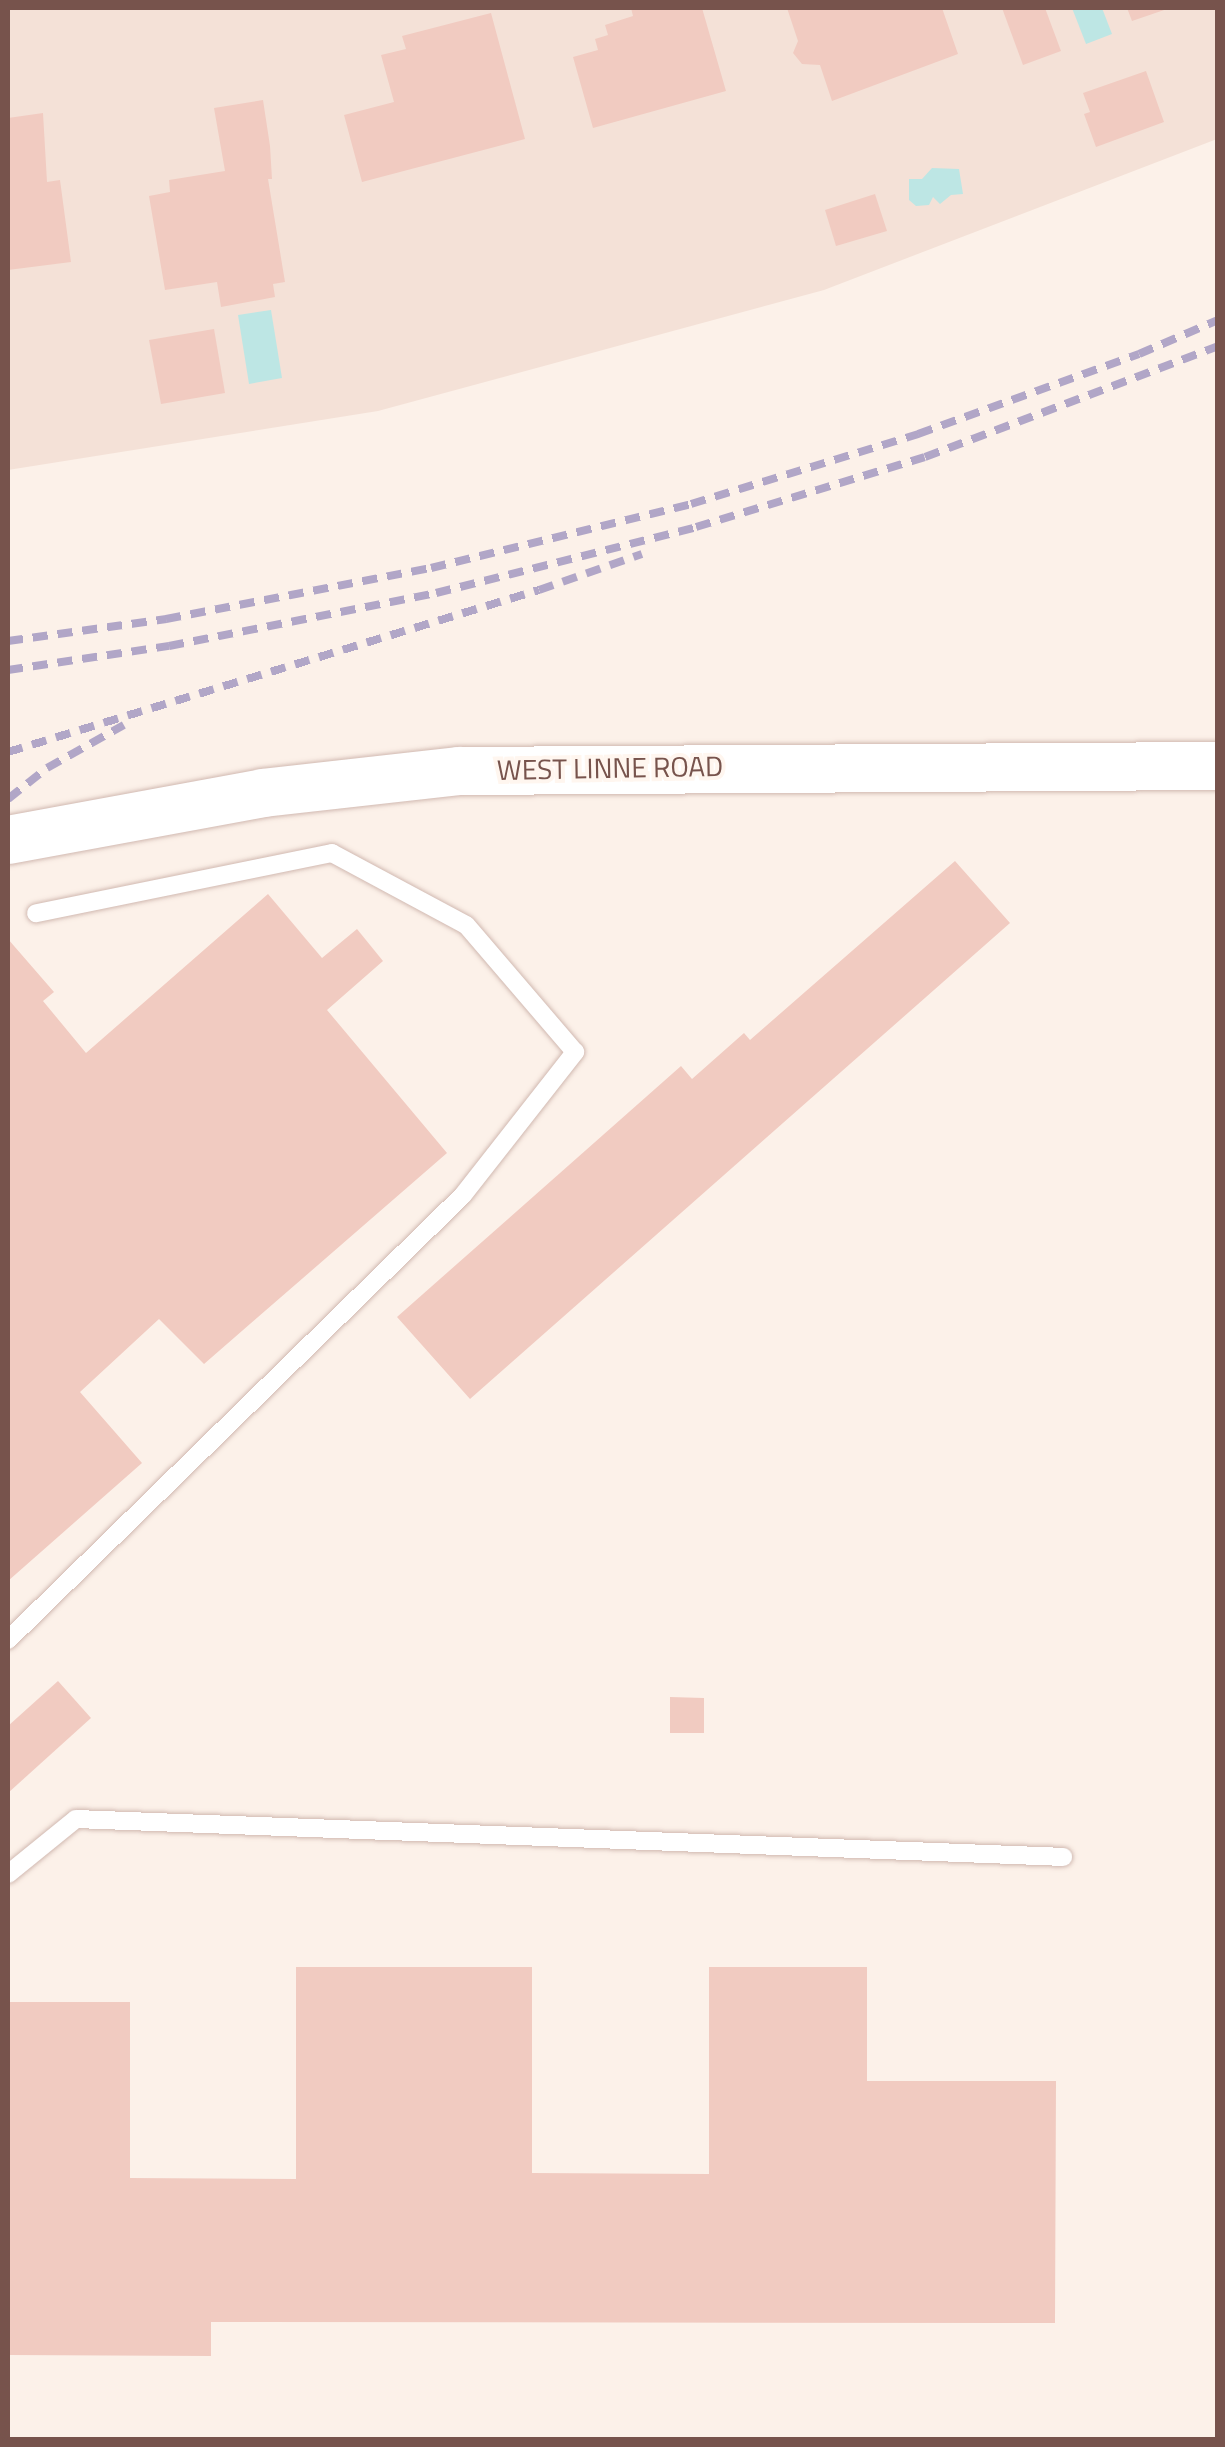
<!DOCTYPE html>
<html>
<head>
<meta charset="utf-8">
<style>
  body { margin:0 }
  #map { position:relative; width:1225px; height:2447px; overflow:hidden; background:#fcf1e9; font-family:"Titillium Web",sans-serif }
  div>[style] { position:absolute }
  .residential>* { inset:0; background:#f4e1d7 }
  .water>* { inset:0; background:#bde6e4 }
  .building>* { inset:0; background:#f1cbc1 }
  .roads { filter:drop-shadow(0 0 2px #d1b9b1) drop-shadow(0 0 2px #d1b9b1) }
  .service>* { height:18px; margin:-9px; padding:0 9px; transform-origin:9px; border-radius:9px; background:#fff }
  .tertiary>* { height:48px; margin:-24px; padding:0 24px; transform-origin:24px; border-radius:24px; background:#fff }
  .rail>* { height:8px; margin-top:-4px; transform-origin:0; background:repeating-linear-gradient(90deg,#b1a6c7 0 15px,transparent 0 25px) }
  span { translate:-50% -50%; white-space:nowrap; text-align:center; line-height:1.15; -webkit-text-stroke:8px #fff6ef; paint-order:stroke }
  .street-label { font-size:28px; color:#77534c }
  .frame { position:absolute; inset:0; border:10px solid #77534c; pointer-events:none }
</style>
</head>
<body>
<div id="map">
  <div class="residential">
    <i style="clip-path:polygon(8px 8px,1217px 8px,1217px 139px,824px 290px,378px 411px,8px 470px)"></i>
  </div>
  <div class="water">
    <i style="clip-path:polygon(1072px 8px,1102px 8px,1112px 34px,1086px 44px)"></i>
    <i style="clip-path:polygon(932px 168px,959px 169px,963px 194px,951px 195px,940px 204px,933px 197px,929px 205px,916px 206px,909px 200px,909px 179px,922px 179px)"></i>
    <i style="clip-path:polygon(271px 310px,282px 378px,249px 384px,238px 315px)"></i>
  </div>
  <div class="building">
    <i style="clip-path:polygon(631px 8px,702px 8px,726px 91px,593px 128px,573px 57px,598px 50px,595px 39px,608px 35px,605px 25px,633px 16px)"></i>
    <i style="clip-path:polygon(787px 8px,942px 8px,958px 54px,832px 101px,820px 65px,802px 64px,793px 53px,798px 41px)"></i>
    <i style="clip-path:polygon(1002px 8px,1045px 8px,1061px 51px,1023px 65px)"></i>
    <i style="clip-path:polygon(1127px 8px,1170px 8px,1132px 21px)"></i>
    <i style="clip-path:polygon(491px 13px,525px 139px,362px 182px,344px 115px,394px 102px,381px 55px,406px 49px,402px 36px)"></i>
    <i style="clip-path:polygon(1146px 71px,1164px 122px,1096px 147px,1084px 114px,1090px 112px,1083px 93px)"></i>
    <i style="clip-path:polygon(263px 100px,270px 146px,272px 179px,268px 179px,285px 282px,273px 284px,275px 297px,221px 307px,217px 282px,165px 290px,149px 196px,170px 192px,169px 180px,225px 171px,214px 108px)"></i>
    <i style="clip-path:polygon(43px 113px,47px 182px,60px 180px,71px 262px,8px 270px,8px 118px)"></i>
    <i style="clip-path:polygon(875px 194px,887px 231px,836px 246px,825px 210px)"></i>
    <i style="clip-path:polygon(214px 329px,225px 393px,161px 404px,149px 340px)"></i>
    <i style="clip-path:polygon(955px 861px,1010px 923px,470px 1399px,397px 1317px,681px 1066px,692px 1079px,744px 1033px,750px 1040px)"></i>
    <i style="clip-path:polygon(268px 894px,322px 958px,357px 929px,383px 961px,327px 1010px,447px 1153px,204px 1364px,159px 1319px,80px 1392px,142px 1463px,8px 1581px,8px 939px,54px 992px,43px 1001px,86px 1053px)"></i>
    <i style="clip-path:polygon(58px 1681px,91px 1718px,8px 1793px,8px 1726px)"></i>
    <i style="clip-path:polygon(670px 1697px,704px 1698px,704px 1733px,670px 1733px)"></i>
    <i style="clip-path:polygon(296px 1967px,532px 1967px,532px 2173px,709px 2174px,709px 1967px,867px 1967px,867px 2081px,1056px 2081px,1055px 2323px,211px 2322px,211px 2356px,8px 2355px,8px 2002px,130px 2002px,130px 2178px,296px 2179px)"></i>
  </div>
  <div class="roads">
    <div class="service">
      <i style="left:8px;top:1640px;width:636px;rotate:-44.36deg"></i>
      <i style="left:463px;top:1195px;width:182px;rotate:-51.9deg"></i>
      <i style="left:575px;top:1052px;width:167px;rotate:-130.6deg"></i>
      <i style="left:466px;top:925px;width:152px;rotate:-151.8deg"></i>
      <i style="left:332px;top:853px;width:302px;rotate:168.5deg"></i>
      <i style="left:8px;top:1874px;width:87px;rotate:-39deg"></i>
      <i style="left:76px;top:1819px;width:988px;rotate:2.2deg"></i>
    </div>
    <div class="tertiary">
      <i style="left:8px;top:840px;width:259px;rotate:-10.4deg"></i>
      <i style="left:263px;top:793px;width:197px;rotate:-6.4deg"></i>
      <i style="left:459px;top:771px;width:759px;rotate:-0.38deg"></i>
    </div>
  </div>
  <div class="rail">
    <i style="left:8px;top:641px;width:160px;rotate:-7.9deg"></i>
    <i style="left:166px;top:619px;width:270px;rotate:-10.9deg"></i>
    <i style="left:431px;top:568px;width:268px;rotate:-13.8deg"></i>
    <i style="left:691px;top:504px;width:238px;rotate:-17.1deg"></i>
    <i style="left:918px;top:434px;width:235px;rotate:-19.9deg"></i>
    <i style="left:1139px;top:354px;width:86px;rotate:-23.3deg"></i>
    <i style="left:8px;top:670px;width:163px;rotate:-8.5deg"></i>
    <i style="left:169px;top:646px;width:272px;rotate:-11.2deg"></i>
    <i style="left:436px;top:593px;width:268px;rotate:-14.2deg"></i>
    <i style="left:696px;top:527px;width:239px;rotate:-17deg"></i>
    <i style="left:925px;top:457px;width:313px;rotate:-20.7deg"></i>
    <i style="left:8px;top:752px;width:555px;rotate:-16.97deg"></i>
    <i style="left:539px;top:590px;width:109px;rotate:-19.3deg"></i>
    <i style="left:8px;top:799px;width:50px;rotate:-38.5deg"></i>
    <i style="left:47px;top:768px;width:88px;rotate:-29.2deg"></i>
  </div>
  <div class="street-label">
    <span style="left:610px;top:768px;rotate:-1deg">WEST LINNE ROAD</span>
  </div>
  <div class="frame"></div>
</div>
</body>
</html>
